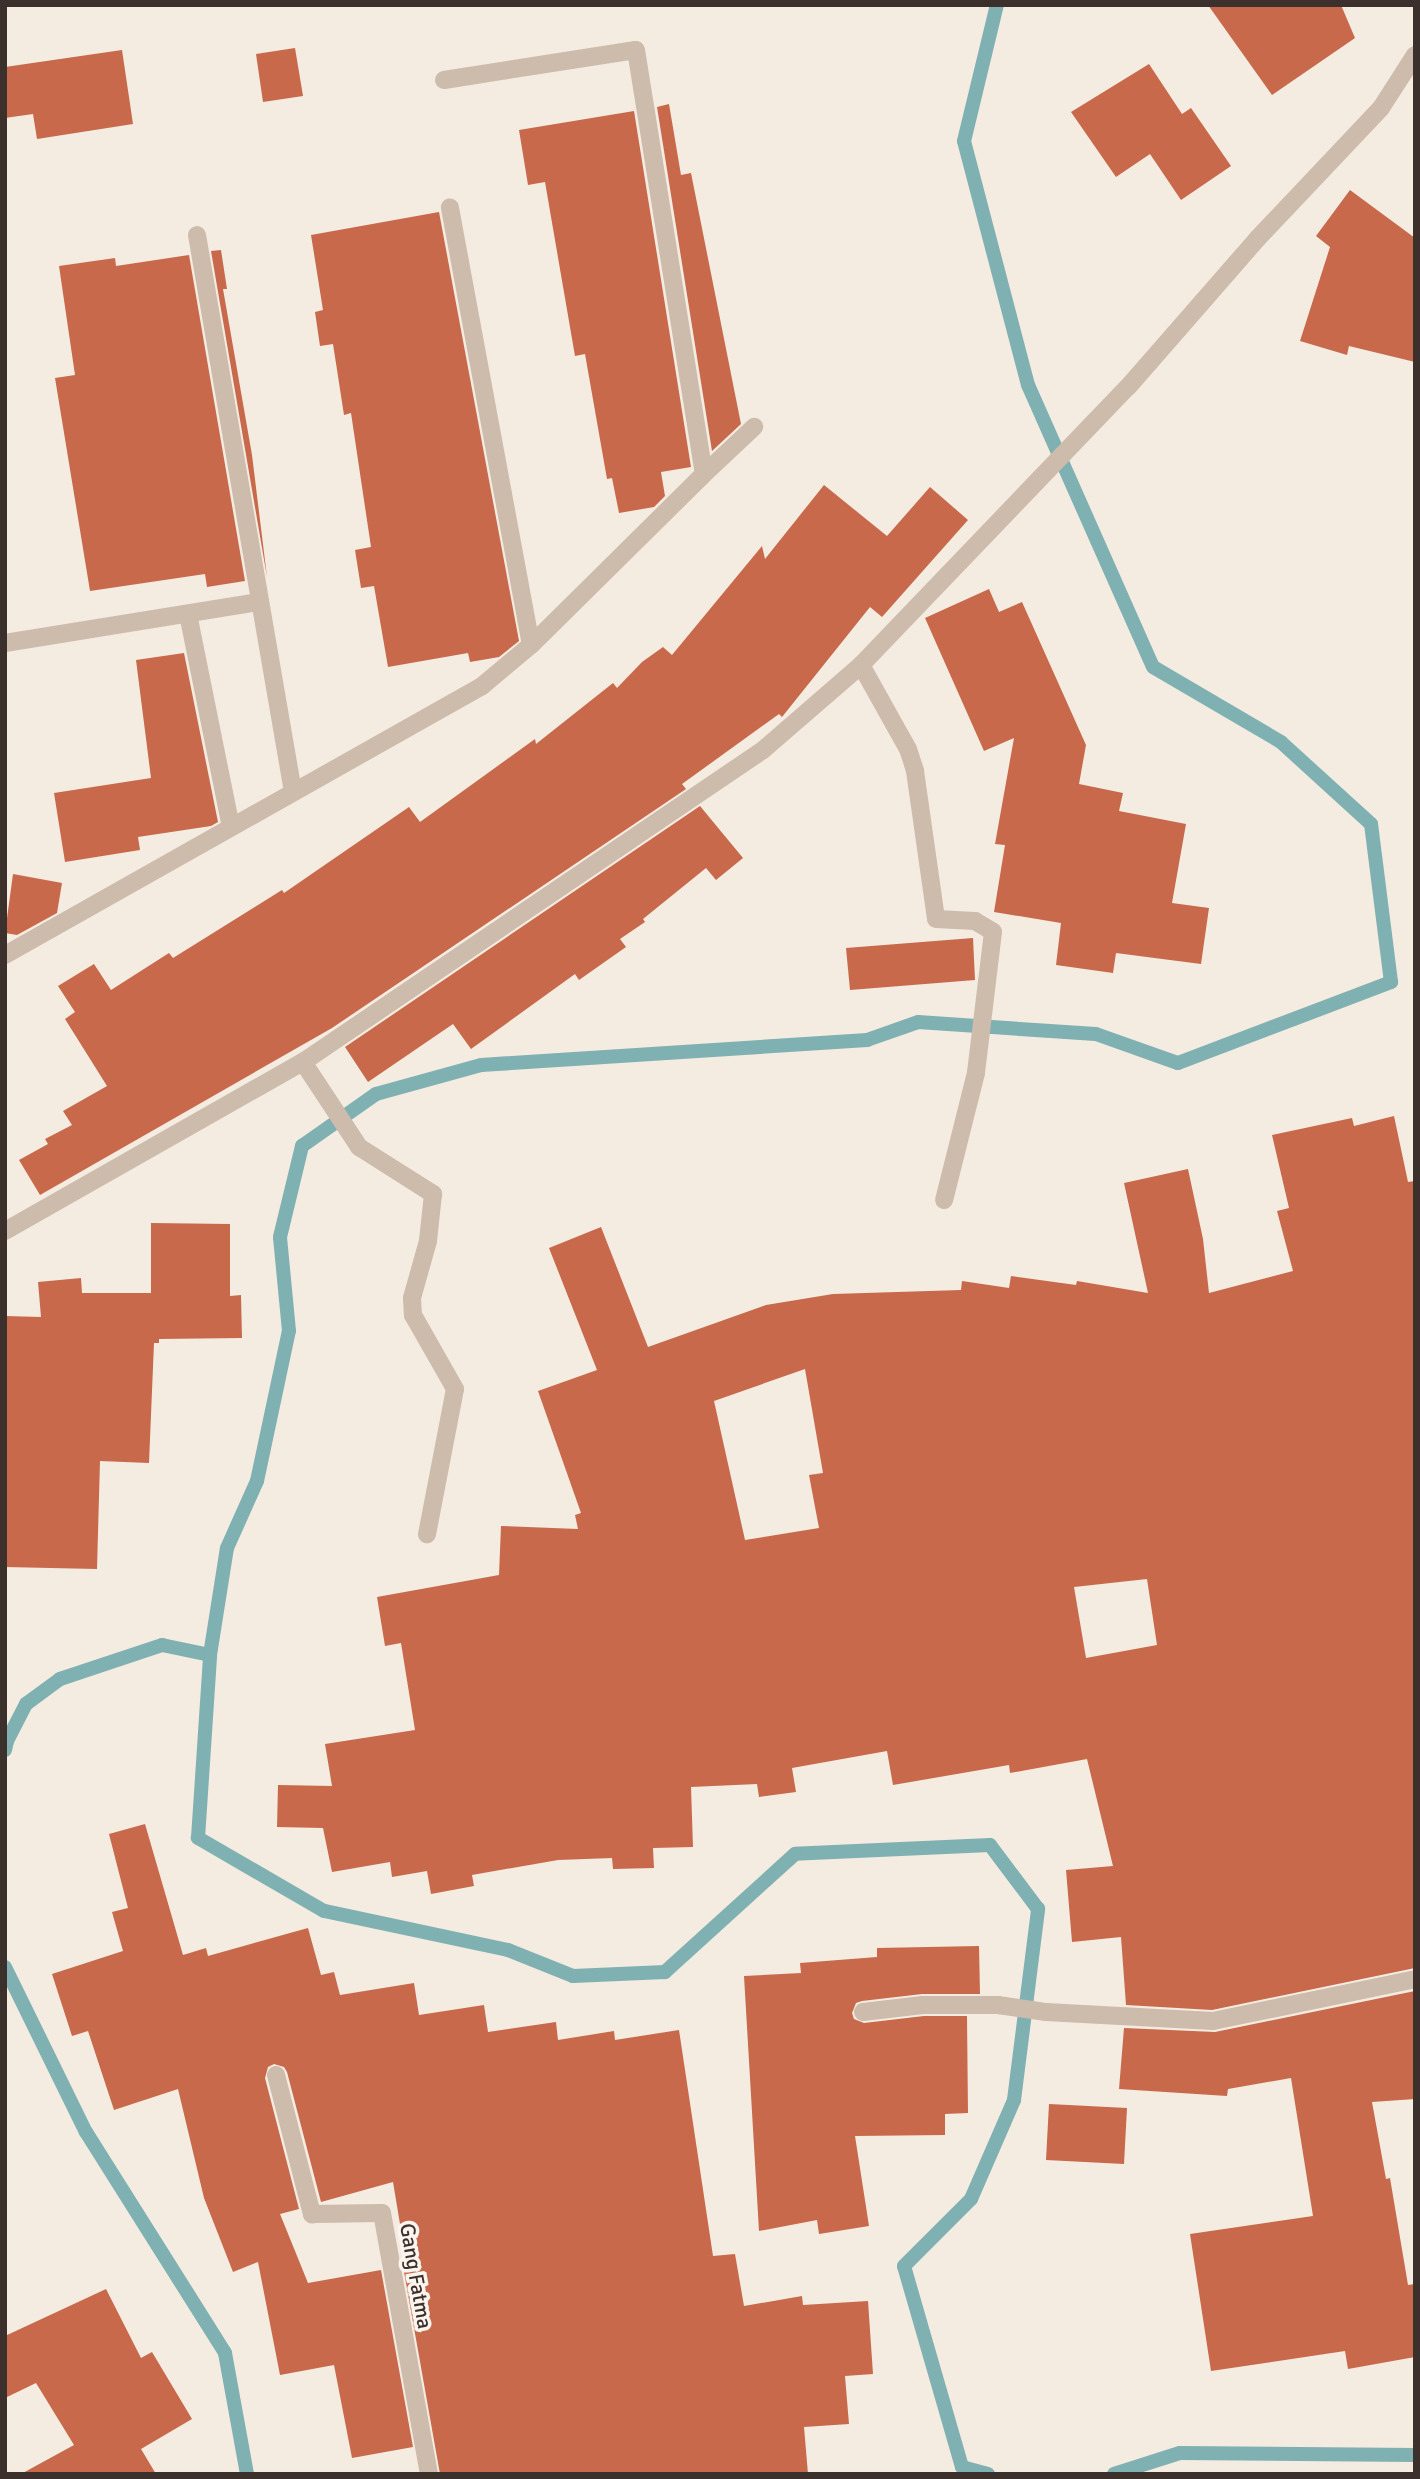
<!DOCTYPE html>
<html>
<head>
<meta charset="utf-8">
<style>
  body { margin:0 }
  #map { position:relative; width:1420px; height:2479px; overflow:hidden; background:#f4ebe1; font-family:Signika,sans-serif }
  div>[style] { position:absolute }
  .stream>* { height:14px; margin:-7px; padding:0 7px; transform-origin:7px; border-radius:7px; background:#7fb0b2 }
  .building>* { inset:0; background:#c8694b }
  .street>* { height:18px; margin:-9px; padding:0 9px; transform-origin:9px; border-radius:9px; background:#cdbbac }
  span { translate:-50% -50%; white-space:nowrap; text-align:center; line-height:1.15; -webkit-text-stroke:7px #fbf5ee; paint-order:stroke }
  .street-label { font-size:21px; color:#3b302b }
  .frame { position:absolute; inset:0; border:7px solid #3b302b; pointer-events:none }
</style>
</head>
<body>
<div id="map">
  <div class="stream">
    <i style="left:5px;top:1750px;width:9px;rotate:-77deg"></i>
    <i style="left:7px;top:1741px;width:42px;rotate:-62.8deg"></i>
    <i style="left:26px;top:1704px;width:42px;rotate:-36.3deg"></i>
    <i style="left:60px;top:1679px;width:108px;rotate:-18.4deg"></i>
    <i style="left:162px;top:1645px;width:49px;rotate:11.8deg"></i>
    <i style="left:5px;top:1967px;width:184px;rotate:63.9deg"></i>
    <i style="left:86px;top:2132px;width:261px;rotate:57.8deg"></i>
    <i style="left:225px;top:2353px;width:123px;rotate:79.7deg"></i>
    <i style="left:988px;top:2474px;width:27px;rotate:-165deg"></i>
    <i style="left:962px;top:2467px;width:209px;rotate:-106.1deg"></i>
    <i style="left:904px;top:2266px;width:95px;rotate:-45deg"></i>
    <i style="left:971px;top:2199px;width:108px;rotate:-66.5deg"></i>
    <i style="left:1014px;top:2100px;width:193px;rotate:-82.8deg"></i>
    <i style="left:1038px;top:1909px;width:80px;rotate:-126.9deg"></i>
    <i style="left:990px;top:1845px;width:195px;rotate:177.4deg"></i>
    <i style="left:795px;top:1854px;width:176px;rotate:137.8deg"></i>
    <i style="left:665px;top:1972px;width:92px;rotate:177.5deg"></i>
    <i style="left:573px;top:1976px;width:70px;rotate:-158.2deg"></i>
    <i style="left:508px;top:1950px;width:188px;rotate:-168deg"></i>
    <i style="left:324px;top:1911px;width:146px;rotate:-149.9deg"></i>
    <i style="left:198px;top:1838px;width:183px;rotate:-86.2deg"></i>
    <i style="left:210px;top:1655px;width:108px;rotate:-81deg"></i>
    <i style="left:227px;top:1548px;width:73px;rotate:-65.9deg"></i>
    <i style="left:257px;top:1481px;width:153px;rotate:-78deg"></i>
    <i style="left:289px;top:1331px;width:94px;rotate:-95.5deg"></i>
    <i style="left:280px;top:1237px;width:94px;rotate:-76.4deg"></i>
    <i style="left:302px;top:1146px;width:90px;rotate:-35.1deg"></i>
    <i style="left:376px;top:1094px;width:109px;rotate:-15.4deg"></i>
    <i style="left:481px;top:1065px;width:387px;rotate:-3.7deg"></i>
    <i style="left:867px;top:1040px;width:54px;rotate:-19.4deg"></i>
    <i style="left:918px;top:1022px;width:178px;rotate:3.9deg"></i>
    <i style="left:1096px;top:1034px;width:87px;rotate:19.5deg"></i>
    <i style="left:1178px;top:1063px;width:228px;rotate:-20.8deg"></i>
    <i style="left:1391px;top:982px;width:159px;rotate:-97.2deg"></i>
    <i style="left:1371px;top:824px;width:122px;rotate:-137.7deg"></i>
    <i style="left:1281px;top:742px;width:148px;rotate:-149.6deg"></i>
    <i style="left:1153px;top:667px;width:308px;rotate:-113.9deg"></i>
    <i style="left:1028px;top:385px;width:252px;rotate:-104.7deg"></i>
    <i style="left:964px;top:141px;width:140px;rotate:-76.4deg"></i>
    <i style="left:1114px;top:2474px;width:69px;rotate:-17.7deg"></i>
    <i style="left:1180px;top:2453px;width:235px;rotate:0.5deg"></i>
  </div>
  <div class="building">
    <i style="clip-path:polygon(1208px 5px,1341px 5px,1355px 38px,1272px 95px)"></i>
    <i style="clip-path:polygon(295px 48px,303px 96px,263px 102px,256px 54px)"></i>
    <i style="clip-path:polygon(122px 50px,133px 124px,37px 139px,33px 114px,5px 118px,5px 67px)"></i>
    <i style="clip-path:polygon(1149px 64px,1182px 114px,1191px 108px,1231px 166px,1181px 200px,1150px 154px,1116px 177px,1071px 112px)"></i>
    <i style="clip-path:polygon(669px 104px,681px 175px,691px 173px,741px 424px,712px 451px,657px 107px)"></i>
    <i style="clip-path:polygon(634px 111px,691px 467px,661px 472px,665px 496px,654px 507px,619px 513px,612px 478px,607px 479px,585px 354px,575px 356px,545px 182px,528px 185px,519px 130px)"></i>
    <i style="clip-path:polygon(1350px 190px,1415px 238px,1415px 362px,1349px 346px,1347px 355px,1300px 341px,1330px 247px,1316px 236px)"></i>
    <i style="clip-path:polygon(439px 212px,519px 641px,499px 657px,470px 662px,468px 653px,388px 667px,374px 586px,361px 588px,355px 550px,371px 547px,358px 460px,351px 413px,344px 415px,333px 344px,320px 346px,315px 312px,323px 310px,311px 235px)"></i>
    <i style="clip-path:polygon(221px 250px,227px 289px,223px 289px,252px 455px,267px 577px,211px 251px)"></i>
    <i style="clip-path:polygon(189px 255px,245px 581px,207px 587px,205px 574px,90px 591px,55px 378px,75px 375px,59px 266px,115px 258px,116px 266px)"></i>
    <i style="clip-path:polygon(824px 485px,887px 536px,930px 487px,968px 520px,882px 617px,870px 607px,782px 717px,779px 714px,682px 784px,686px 789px,332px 1028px,40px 1195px,19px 1160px,48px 1144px,45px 1139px,72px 1125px,63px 1111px,107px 1086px,65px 1019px,75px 1012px,58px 986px,94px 964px,111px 990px,169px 953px,173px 958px,282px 890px,284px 893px,409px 807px,420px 822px,535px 739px,536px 744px,613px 683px,617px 688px,642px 662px,663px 647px,672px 655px,762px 546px,765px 559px)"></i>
    <i style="clip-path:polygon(989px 589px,999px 612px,1022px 602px,1086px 745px,1079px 784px,1123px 793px,1119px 811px,1186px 824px,1172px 903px,1209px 908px,1201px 964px,1116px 953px,1113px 973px,1056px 965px,1061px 923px,994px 912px,1005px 845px,995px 844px,1014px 738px,984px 751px,925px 618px)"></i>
    <i style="clip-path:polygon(184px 653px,218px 822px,211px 826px,138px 837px,140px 850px,65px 862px,54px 793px,151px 778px,136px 660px)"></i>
    <i style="clip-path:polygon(700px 806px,743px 858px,716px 880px,706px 868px,643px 919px,645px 922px,620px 939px,626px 947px,579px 980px,575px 974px,471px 1049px,453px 1024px,368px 1082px,345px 1047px)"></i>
    <i style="clip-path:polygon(13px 874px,62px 883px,57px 913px,17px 935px,5px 933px)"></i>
    <i style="clip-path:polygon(973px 938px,975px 980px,850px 990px,846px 948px)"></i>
    <i style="clip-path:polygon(evenodd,1394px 1116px,1408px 1182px,1415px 1181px,1415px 1968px,1212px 2010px,1126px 2005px,1121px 1937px,1072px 1942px,1066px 1870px,1113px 1866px,1087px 1759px,1010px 1773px,1009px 1765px,893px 1785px,887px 1751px,792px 1768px,796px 1792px,759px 1797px,757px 1784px,691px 1787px,693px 1847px,653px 1848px,654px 1868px,613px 1869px,612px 1858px,558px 1860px,472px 1875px,474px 1886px,431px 1894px,427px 1871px,392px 1877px,390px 1862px,332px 1872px,323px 1828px,277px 1827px,278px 1785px,332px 1786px,325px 1744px,415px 1730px,401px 1643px,385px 1646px,377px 1597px,499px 1575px,501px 1526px,578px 1529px,575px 1515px,581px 1513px,538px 1391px,597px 1370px,549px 1248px,601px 1227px,648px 1347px,766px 1305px,833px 1294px,961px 1290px,962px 1281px,1009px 1288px,1011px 1276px,1076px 1285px,1077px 1281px,1148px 1293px,1124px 1183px,1188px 1169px,1203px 1239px,1209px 1293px,1293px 1271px,1277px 1211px,1289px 1208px,1272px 1135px,1352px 1118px,1354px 1126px,1394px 1116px,805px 1369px,823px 1473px,809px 1475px,819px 1528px,745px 1540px,714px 1401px,805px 1369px,1394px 1116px,1147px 1579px,1157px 1645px,1086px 1658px,1074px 1587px,1147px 1579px)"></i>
    <i style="clip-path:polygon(151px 1223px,230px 1224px,230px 1296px,241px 1295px,242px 1338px,159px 1339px,159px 1343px,154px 1343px,149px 1463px,100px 1461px,97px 1569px,5px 1567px,5px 1316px,41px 1317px,38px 1282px,81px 1278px,82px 1293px,151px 1293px)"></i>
    <i style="clip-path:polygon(145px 1824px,183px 1955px,206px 1948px,208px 1956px,308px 1928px,321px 1975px,334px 1972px,340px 1995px,414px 1983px,419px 2015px,484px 2005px,488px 2032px,556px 2022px,558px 2040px,614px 2031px,615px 2040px,679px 2030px,713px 2256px,735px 2254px,744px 2306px,802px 2296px,803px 2305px,868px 2301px,873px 2374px,845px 2376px,849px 2424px,804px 2427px,808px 2474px,440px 2474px,403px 2266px,407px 2266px,393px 2182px,321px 2202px,287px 2072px,284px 2067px,274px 2064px,268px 2067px,265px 2078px,299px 2209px,280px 2214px,308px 2283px,381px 2270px,413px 2447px,352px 2458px,334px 2365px,280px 2375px,258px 2262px,233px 2272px,204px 2198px,178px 2089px,114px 2110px,88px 2031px,72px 2036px,52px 1974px,123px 1951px,112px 1912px,128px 1908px,109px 1834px)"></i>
    <i style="clip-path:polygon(979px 1946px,980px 1994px,922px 1994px,862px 2001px,856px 2003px,852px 2013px,854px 2019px,864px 2023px,924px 2016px,967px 2016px,968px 2113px,945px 2114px,945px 2135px,855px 2136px,869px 2226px,819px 2234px,817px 2220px,759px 2231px,744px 1976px,801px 1973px,800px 1963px,877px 1957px,877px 1948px)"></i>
    <i style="clip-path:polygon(1415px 1991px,1415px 2099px,1372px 2102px,1386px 2179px,1390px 2178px,1408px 2285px,1415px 2284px,1415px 2357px,1348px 2369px,1345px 2351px,1211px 2371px,1190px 2234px,1313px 2216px,1291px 2078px,1228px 2089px,1227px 2096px,1119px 2089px,1124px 2028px,1215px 2032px)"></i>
    <i style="clip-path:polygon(1049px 2104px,1127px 2108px,1124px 2164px,1046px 2160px)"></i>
    <i style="clip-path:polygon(106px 2289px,141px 2358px,152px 2352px,192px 2419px,141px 2449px,156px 2474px,21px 2474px,74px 2445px,36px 2383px,5px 2398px,5px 2336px)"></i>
  </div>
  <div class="street">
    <i style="left:444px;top:80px;width:194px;rotate:-8.9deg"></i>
    <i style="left:636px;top:50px;width:429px;rotate:80.9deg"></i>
    <i style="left:704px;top:474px;width:243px;rotate:135.3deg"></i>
    <i style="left:197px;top:235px;width:565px;rotate:80.22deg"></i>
    <i style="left:704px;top:474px;width:69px;rotate:-43.2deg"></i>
    <i style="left:188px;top:614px;width:217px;rotate:78.6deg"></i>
    <i style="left:5px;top:643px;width:257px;rotate:-9.2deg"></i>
    <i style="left:861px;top:665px;width:96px;rotate:60.8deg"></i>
    <i style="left:908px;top:749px;width:23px;rotate:72deg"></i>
    <i style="left:915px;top:771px;width:149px;rotate:81.9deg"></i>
    <i style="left:936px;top:919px;width:39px;rotate:3deg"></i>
    <i style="left:975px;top:921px;width:21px;rotate:31deg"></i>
    <i style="left:993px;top:932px;width:142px;rotate:96.9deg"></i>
    <i style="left:976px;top:1073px;width:131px;rotate:104.1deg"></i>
    <i style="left:5px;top:955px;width:548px;rotate:-29.42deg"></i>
    <i style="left:482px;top:686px;width:64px;rotate:-39.9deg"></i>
    <i style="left:531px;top:645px;width:445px;rotate:-100.5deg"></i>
    <i style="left:303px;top:1062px;width:102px;rotate:56.6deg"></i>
    <i style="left:359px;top:1147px;width:88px;rotate:32.4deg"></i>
    <i style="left:433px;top:1194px;width:47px;rotate:96.1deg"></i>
    <i style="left:428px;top:1241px;width:59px;rotate:105.7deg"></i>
    <i style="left:412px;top:1298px;width:17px;rotate:87deg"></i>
    <i style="left:413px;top:1315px;width:85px;rotate:60.4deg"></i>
    <i style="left:455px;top:1389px;width:148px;rotate:100.9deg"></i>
    <i style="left:5px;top:1231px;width:343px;rotate:-29.6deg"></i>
    <i style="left:303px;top:1062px;width:556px;rotate:-34.15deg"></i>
    <i style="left:763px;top:750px;width:130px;rotate:-40.9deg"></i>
    <i style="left:861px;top:665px;width:385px;rotate:-46.2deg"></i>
    <i style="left:1128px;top:387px;width:198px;rotate:-48.9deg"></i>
    <i style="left:1258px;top:238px;width:179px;rotate:-46.6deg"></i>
    <i style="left:1381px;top:108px;width:63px;rotate:-57.3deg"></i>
    <i style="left:863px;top:2012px;width:60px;rotate:-6.7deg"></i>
    <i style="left:923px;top:2005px;width:75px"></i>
    <i style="left:998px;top:2005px;width:49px;rotate:8.3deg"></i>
    <i style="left:1046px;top:2012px;width:167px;rotate:3.1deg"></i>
    <i style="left:1213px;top:2021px;width:206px;rotate:-11.7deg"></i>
    <i style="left:276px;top:2075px;width:144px;rotate:75.5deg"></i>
    <i style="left:312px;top:2214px;width:70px;rotate:-0.8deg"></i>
    <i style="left:382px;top:2213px;width:265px;rotate:79.8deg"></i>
  </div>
  <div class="street-label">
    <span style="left:416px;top:2276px;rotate:80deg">Gang Fatma</span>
  </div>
  <div class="frame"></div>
</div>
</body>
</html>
